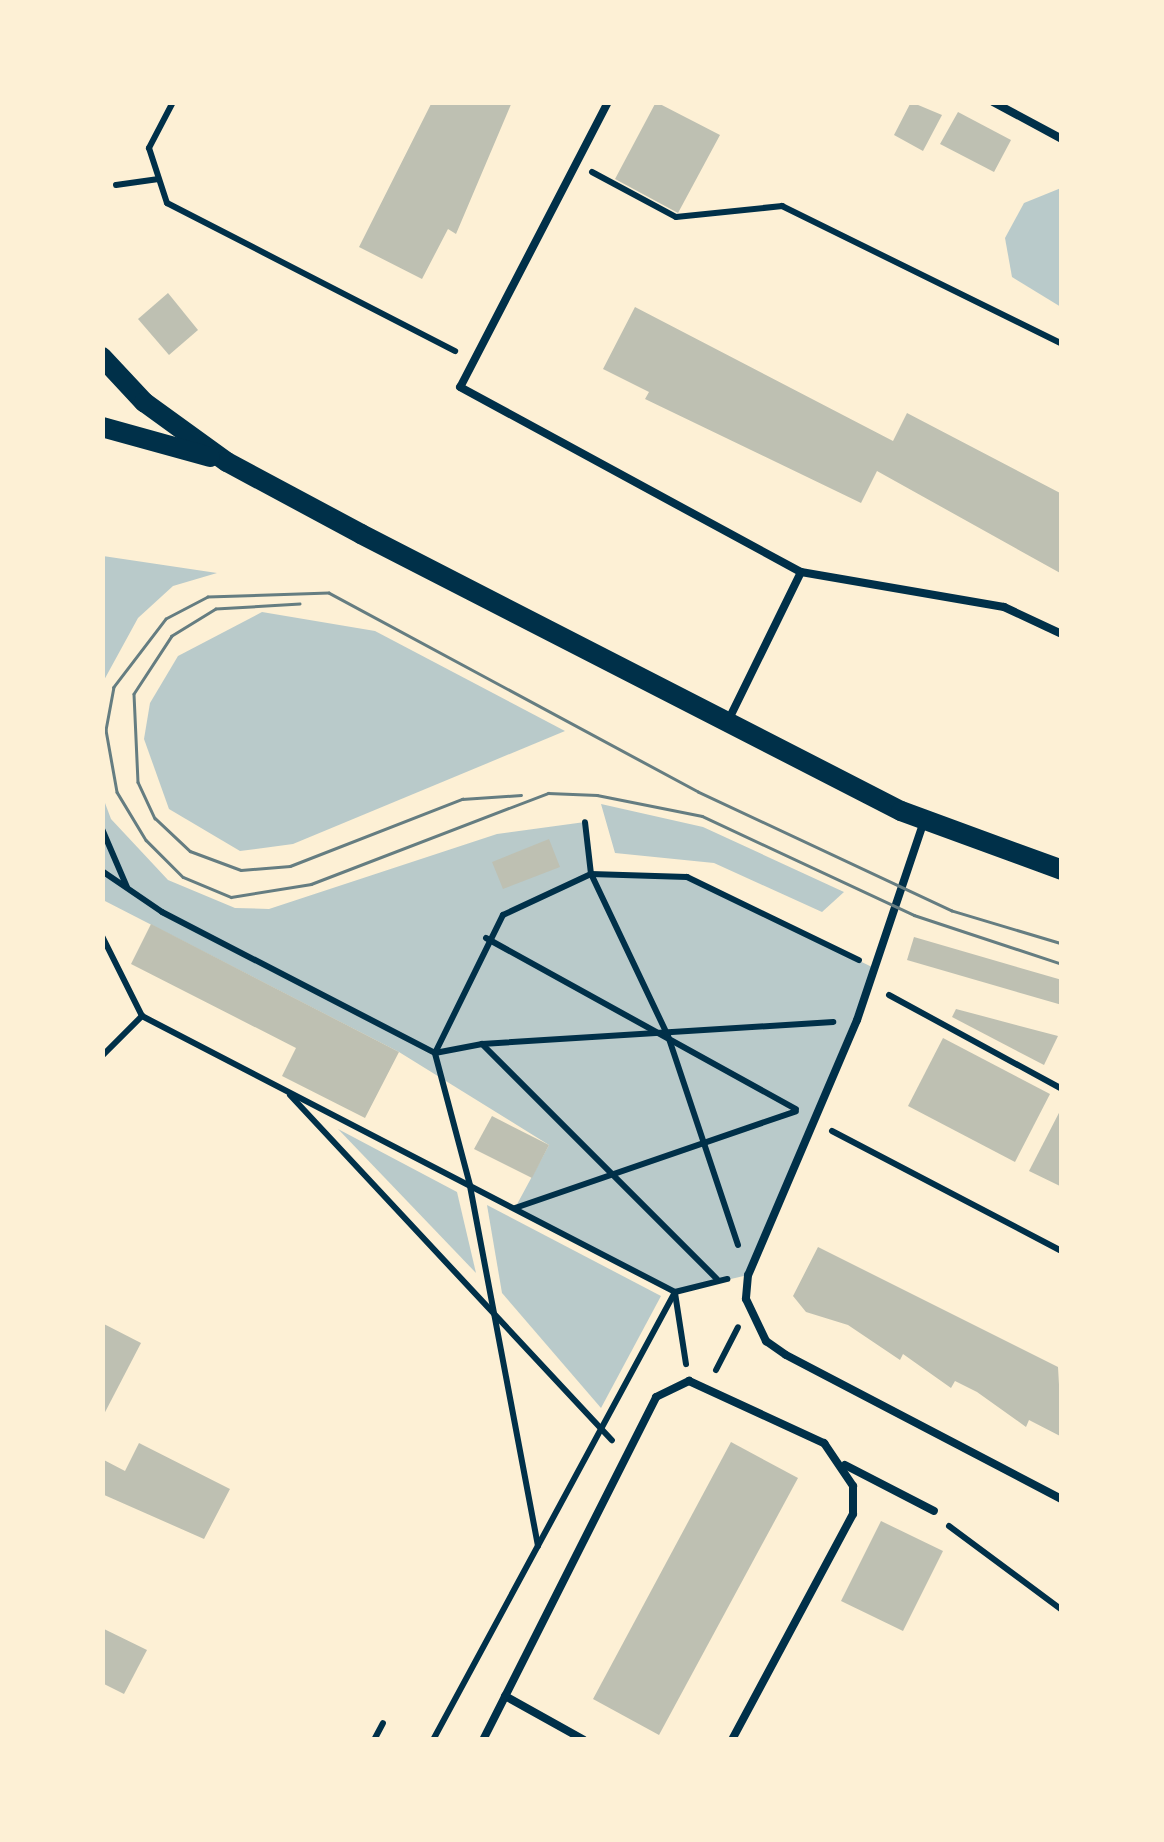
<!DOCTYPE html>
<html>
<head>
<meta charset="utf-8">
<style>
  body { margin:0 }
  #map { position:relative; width:1164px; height:1842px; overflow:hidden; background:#fdf0d5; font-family:"Open Sans",sans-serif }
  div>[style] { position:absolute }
  .green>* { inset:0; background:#b9caca }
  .building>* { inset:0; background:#bec0b2 }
  .path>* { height:6px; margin:-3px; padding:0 3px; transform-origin:3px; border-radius:3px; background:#003049 }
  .service>* { height:8px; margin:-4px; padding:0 4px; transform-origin:4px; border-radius:4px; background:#003049 }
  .secondary>* { height:20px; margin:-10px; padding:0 10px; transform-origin:10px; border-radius:10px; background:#003049 }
  .tram>* { height:2.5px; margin:-1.25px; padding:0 1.25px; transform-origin:1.25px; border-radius:1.25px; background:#657d81 }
  span { translate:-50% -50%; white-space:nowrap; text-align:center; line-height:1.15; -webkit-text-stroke:8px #fdf0d5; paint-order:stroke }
  .frame { position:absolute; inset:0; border:105px solid #fdf0d5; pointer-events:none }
</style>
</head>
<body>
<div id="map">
  <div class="green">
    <i style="clip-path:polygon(1061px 188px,1062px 188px,1061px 307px,1012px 277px,1005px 238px,1024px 203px)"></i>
    <i style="clip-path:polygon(103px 556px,217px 573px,173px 586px,138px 618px,103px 682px)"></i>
    <i style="clip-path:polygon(262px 612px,375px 631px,565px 731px,293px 844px,240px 851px,169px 809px,144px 739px,150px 703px,178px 656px)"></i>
    <i style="clip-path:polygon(102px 795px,111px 819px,168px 880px,235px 908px,269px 909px,497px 834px,585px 822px,591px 873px,687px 877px,874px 968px,748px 1275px,675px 1292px,515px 1208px,549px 1145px,399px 1052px,103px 900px)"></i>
    <i style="clip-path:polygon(601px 804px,703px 827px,844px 892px,822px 912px,714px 863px,615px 853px)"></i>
    <i style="clip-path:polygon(338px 1129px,457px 1192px,476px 1273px)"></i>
    <i style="clip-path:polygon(487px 1205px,661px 1296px,601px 1408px,502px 1293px)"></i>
  </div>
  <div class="building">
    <i style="clip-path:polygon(432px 102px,512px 102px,456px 234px,448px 229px,422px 279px,359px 247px)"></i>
    <i style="clip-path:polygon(656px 102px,720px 135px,678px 213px,615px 179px)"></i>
    <i style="clip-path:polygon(911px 102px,942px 115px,923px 151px,894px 135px)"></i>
    <i style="clip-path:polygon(958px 112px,1011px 140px,994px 172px,940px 144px)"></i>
    <i style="clip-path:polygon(168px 293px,198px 330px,169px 355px,138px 319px)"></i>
    <i style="clip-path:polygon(635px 307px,893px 441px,907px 413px,1062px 494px,1062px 574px,877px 471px,861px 503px,645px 399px,649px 392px,603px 369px)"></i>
    <i style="clip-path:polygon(549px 839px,560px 867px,503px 889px,492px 862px)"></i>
    <i style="clip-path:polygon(151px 924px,399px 1052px,365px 1118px,282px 1076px,296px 1048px,131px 964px)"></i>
    <i style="clip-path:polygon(914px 937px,1062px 980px,1062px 1005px,907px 960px)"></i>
    <i style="clip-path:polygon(956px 1009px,1058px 1036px,1044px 1065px,952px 1017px)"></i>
    <i style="clip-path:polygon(943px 1038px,1050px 1094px,1015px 1162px,908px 1106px)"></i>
    <i style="clip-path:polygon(1062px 1107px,1062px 1187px,1029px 1171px)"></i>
    <i style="clip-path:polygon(492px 1116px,549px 1145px,532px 1178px,474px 1149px)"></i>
    <i style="clip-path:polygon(818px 1247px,1058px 1367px,1062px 1437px,1029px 1420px,1026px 1427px,977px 1392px,955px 1381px,951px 1388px,903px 1354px,900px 1360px,848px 1325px,806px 1312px,793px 1296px)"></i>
    <i style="clip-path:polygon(102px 1323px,141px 1343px,102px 1418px)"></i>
    <i style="clip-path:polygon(731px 1442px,798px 1478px,659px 1735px,593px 1699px)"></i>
    <i style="clip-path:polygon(139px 1443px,230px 1489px,204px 1539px,102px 1494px,102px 1459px,125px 1471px)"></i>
    <i style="clip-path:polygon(881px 1521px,943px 1551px,903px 1631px,841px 1601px)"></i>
    <i style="clip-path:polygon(102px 1628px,147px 1650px,124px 1694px,102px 1683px)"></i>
  </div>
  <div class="path">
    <i style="left:173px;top:102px;width:52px;rotate:117.6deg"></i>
    <i style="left:149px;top:148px;width:58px;rotate:71.9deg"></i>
    <i style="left:167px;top:203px;width:324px;rotate:27.2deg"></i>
    <i style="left:592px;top:172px;width:95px;rotate:28.2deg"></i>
    <i style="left:676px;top:217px;width:107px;rotate:-5.9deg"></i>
    <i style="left:782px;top:206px;width:312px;rotate:26.2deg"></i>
    <i style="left:116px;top:185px;width:43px;rotate:-7.9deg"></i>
    <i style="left:102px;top:829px;width:63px;rotate:66.7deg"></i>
    <i style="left:102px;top:871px;width:73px;rotate:34.3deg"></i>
    <i style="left:162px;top:912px;width:307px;rotate:27.3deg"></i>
    <i style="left:435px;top:1053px;width:48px;rotate:-10.8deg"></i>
    <i style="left:482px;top:1044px;width:332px;rotate:45deg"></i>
    <i style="left:102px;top:936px;width:89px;rotate:63.4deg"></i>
    <i style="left:142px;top:1016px;width:600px;rotate:27.38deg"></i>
    <i style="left:675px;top:1292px;width:54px;rotate:-14deg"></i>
    <i style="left:486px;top:938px;width:354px;rotate:28.9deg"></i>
    <i style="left:889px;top:995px;width:197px;rotate:28.5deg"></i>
    <i style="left:482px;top:1044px;width:352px;rotate:-3.6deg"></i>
    <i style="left:102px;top:1056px;width:57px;rotate:-45deg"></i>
    <i style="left:290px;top:1095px;width:472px;rotate:47deg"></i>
    <i style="left:832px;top:1131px;width:259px;rotate:27.6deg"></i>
    <i style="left:515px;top:1208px;width:297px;rotate:-19deg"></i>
    <i style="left:738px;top:1245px;width:220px;rotate:-108.5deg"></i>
    <i style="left:668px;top:1036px;width:179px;rotate:-115.4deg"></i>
    <i style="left:591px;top:874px;width:96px;rotate:1.8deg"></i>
    <i style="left:687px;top:877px;width:191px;rotate:25.8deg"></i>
    <i style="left:675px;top:1293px;width:72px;rotate:81.2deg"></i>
    <i style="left:716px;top:1370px;width:48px;rotate:-62.9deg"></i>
    <i style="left:949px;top:1526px;width:141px;rotate:36.6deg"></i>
    <i style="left:538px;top:1546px;width:367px;rotate:-100.7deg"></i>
    <i style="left:470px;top:1185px;width:137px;rotate:-104.9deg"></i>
    <i style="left:435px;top:1053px;width:154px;rotate:-63.8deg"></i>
    <i style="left:503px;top:915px;width:97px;rotate:-25deg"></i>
    <i style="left:591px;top:874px;width:52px;rotate:-96.6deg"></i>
    <i style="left:374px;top:1740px;width:19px;rotate:-62deg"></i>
    <i style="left:433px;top:1740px;width:509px;rotate:-61.62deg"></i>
  </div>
  <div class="service">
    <i style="left:608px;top:102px;width:321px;rotate:117.4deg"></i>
    <i style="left:460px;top:387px;width:388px;rotate:28.5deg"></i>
    <i style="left:801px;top:572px;width:206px;rotate:9.8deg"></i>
    <i style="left:1004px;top:607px;width:64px;rotate:25deg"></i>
    <i style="left:993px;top:102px;width:78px;rotate:28.2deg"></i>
    <i style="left:728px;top:721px;width:166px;rotate:-63.9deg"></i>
    <i style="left:923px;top:824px;width:207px;rotate:108.6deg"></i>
    <i style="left:857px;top:1020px;width:277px;rotate:113.1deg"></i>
    <i style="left:748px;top:1275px;width:24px;rotate:95deg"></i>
    <i style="left:746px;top:1299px;width:47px;rotate:64.5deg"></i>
    <i style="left:766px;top:1341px;width:24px;rotate:35deg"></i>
    <i style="left:786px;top:1355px;width:311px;rotate:27.6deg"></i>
    <i style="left:845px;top:1465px;width:100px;rotate:27.3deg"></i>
    <i style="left:505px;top:1696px;width:90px;rotate:29.1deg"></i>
    <i style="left:483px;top:1740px;width:384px;rotate:-63.2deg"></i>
    <i style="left:656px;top:1397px;width:37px;rotate:-26deg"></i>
    <i style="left:689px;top:1381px;width:149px;rotate:24.7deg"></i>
    <i style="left:824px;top:1443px;width:52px;rotate:56deg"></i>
    <i style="left:853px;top:1486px;width:28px;rotate:90deg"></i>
    <i style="left:853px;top:1514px;width:256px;rotate:118.2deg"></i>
  </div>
  <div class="secondary">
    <i style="left:102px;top:357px;width:62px;rotate:47deg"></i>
    <i style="left:144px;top:402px;width:102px;rotate:35.9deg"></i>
    <i style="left:227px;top:462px;width:152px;rotate:28.2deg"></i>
    <i style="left:361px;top:534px;width:607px;rotate:27.16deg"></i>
    <i style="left:901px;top:811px;width:171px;rotate:20.1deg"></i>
    <i style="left:102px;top:427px;width:112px;rotate:15.5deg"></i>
  </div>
  <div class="tram">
    <i style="left:300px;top:604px;width:84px;rotate:176.6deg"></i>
    <i style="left:216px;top:609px;width:52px;rotate:148.5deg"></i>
    <i style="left:172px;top:636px;width:69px;rotate:123.2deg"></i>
    <i style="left:134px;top:694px;width:88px;rotate:87.4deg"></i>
    <i style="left:138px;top:782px;width:40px;rotate:65deg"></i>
    <i style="left:155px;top:818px;width:48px;rotate:43.3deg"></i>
    <i style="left:190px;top:851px;width:54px;rotate:20.4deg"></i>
    <i style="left:241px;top:870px;width:49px;rotate:-4.7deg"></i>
    <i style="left:290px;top:866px;width:185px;rotate:-21.3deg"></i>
    <i style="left:462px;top:799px;width:59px;rotate:-3.9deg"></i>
    <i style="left:1062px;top:944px;width:115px;rotate:-163.3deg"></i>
    <i style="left:952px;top:911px;width:280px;rotate:-154.9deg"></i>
    <i style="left:698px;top:792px;width:419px;rotate:-151.7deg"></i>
    <i style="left:329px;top:593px;width:121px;rotate:178.1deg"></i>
    <i style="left:208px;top:597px;width:47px;rotate:152.4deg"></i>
    <i style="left:166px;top:619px;width:86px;rotate:127.4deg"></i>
    <i style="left:114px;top:687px;width:44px;rotate:100.5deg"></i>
    <i style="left:106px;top:730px;width:63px;rotate:79.9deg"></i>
    <i style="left:117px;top:792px;width:56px;rotate:58.9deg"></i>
    <i style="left:146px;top:840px;width:52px;rotate:45deg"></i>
    <i style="left:183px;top:877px;width:52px;rotate:22.6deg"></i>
    <i style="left:231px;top:897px;width:81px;rotate:-9.2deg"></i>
    <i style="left:311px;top:884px;width:254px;rotate:-21deg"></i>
    <i style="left:548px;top:793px;width:49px;rotate:2.3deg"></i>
    <i style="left:597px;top:795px;width:107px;rotate:11.3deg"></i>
    <i style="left:702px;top:816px;width:234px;rotate:25deg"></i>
    <i style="left:914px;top:915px;width:156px;rotate:18.3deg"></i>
  </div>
  <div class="frame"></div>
</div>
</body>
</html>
